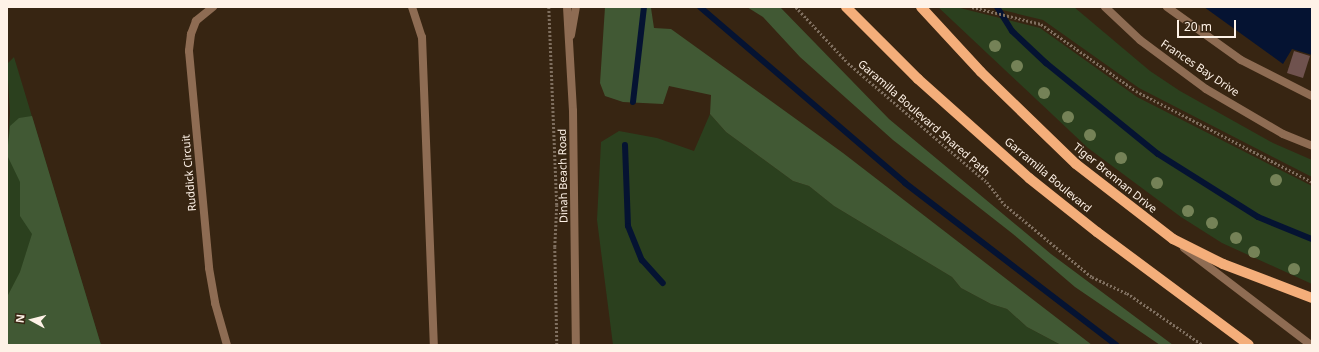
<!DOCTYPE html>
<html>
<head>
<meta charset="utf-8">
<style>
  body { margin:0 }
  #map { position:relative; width:1319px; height:352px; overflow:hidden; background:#372512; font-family:"Noto Sans",sans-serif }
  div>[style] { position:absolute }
  .green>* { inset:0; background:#2b401e }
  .forest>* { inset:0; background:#415934 }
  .water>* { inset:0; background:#051332 }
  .stream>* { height:6px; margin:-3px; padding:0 3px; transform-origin:3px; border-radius:3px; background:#051332 }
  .building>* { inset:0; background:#6f524e }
  .path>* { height:2.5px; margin-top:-1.25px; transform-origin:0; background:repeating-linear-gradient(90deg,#7f6f5f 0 2px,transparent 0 4px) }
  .service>* { height:8px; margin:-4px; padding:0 4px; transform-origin:4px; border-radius:4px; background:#8e6c53 }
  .minor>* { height:8px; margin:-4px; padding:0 4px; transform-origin:4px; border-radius:4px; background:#8e6c53 }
  .tertiary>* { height:8px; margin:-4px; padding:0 4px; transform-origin:4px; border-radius:4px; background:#8e6c53 }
  .primary>* { height:10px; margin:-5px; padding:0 5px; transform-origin:5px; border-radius:5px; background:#f4ae7a }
  .trees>* { width:12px; height:12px; margin:-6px; border-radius:50%; background:#758257 }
  span { translate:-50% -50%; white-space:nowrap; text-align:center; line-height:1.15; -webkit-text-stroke:3px #372512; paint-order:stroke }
  .street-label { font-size:11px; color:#fef2e7 }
  .frame { position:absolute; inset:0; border:8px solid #fef2e7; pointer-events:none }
  .north { position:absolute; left:12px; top:300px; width:40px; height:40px; -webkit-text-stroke:3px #372512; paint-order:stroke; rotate:277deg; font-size:11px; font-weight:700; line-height:16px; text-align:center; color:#fef2e7 }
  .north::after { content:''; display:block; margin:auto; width:14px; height:18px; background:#fef2e7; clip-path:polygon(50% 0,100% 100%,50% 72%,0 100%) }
  .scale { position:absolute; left:1177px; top:20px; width:59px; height:18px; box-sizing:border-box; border:2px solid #fef2e7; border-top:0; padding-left:5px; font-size:12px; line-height:14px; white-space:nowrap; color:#fef2e7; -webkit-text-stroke:3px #372512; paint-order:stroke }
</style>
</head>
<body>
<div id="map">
  <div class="green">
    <i style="clip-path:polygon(938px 7px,956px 7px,1040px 28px,1137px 97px,1312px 186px,1312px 284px,1222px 243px,1181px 217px,1088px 148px)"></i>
    <i style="clip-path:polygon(990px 7px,1074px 7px,1150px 71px,1180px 91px,1273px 143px,1312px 160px,1312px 177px,1139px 88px,1043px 20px)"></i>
    <i style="clip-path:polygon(14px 57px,101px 345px,7px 345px,7px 155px,10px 113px,7px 64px)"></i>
    <i style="clip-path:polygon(710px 114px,726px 132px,793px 181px,809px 186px,834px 206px,952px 277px,961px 288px,991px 304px,1007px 309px,1027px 327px,1061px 345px,613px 345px,597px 220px,601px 142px,619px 131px,657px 138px,694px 151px)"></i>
  </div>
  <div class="forest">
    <i style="clip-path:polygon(605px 7px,651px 8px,654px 28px,671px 29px,843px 153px,1092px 345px,1061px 345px,1027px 327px,1007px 309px,991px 304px,961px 288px,952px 277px,834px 206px,809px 186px,793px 181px,726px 132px,710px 114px,711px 95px,669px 86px,663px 104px,623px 102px,605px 96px,600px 83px)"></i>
    <i style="clip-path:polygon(747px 7px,780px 7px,889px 119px,1051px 254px,1173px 345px,1160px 345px,1075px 287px,1013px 234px,893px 140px,800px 57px,763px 17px)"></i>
    <i style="clip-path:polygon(32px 116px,101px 345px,7px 345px,7px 297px,20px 272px,32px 234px,20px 216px,20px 182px,7px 155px,10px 126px,19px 118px)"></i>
  </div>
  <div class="water">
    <i style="clip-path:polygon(1204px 7px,1312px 7px,1312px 55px,1292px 49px,1283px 64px)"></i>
  </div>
  <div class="stream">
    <i style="left:700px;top:7px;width:270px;rotate:40.6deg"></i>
    <i style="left:905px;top:183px;width:266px;rotate:37.5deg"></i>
    <i style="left:997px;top:7px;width:28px;rotate:58deg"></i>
    <i style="left:1012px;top:31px;width:47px;rotate:43.3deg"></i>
    <i style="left:1046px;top:63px;width:144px;rotate:39.1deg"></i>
    <i style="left:1158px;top:154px;width:118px;rotate:32.2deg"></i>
    <i style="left:1258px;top:217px;width:58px;rotate:22.2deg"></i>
    <i style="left:633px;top:102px;width:96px;rotate:-83.4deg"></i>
    <i style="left:625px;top:145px;width:81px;rotate:87.9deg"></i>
    <i style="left:628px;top:226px;width:37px;rotate:68deg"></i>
    <i style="left:642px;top:260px;width:31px;rotate:48deg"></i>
  </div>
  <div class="building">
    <i style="clip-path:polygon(1294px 51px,1310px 56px,1303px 78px,1287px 73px)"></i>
  </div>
  <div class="path">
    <i style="left:549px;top:7px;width:198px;rotate:87.7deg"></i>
    <i style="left:557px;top:205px;width:42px;rotate:92.7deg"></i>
    <i style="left:555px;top:247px;width:98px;rotate:88.8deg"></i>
    <i style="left:796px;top:7px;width:76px;rotate:47.1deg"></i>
    <i style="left:848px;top:63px;width:183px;rotate:40.6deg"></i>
    <i style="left:987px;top:182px;width:28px;rotate:52deg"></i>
    <i style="left:1004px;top:204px;width:114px;rotate:39.7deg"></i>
    <i style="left:1092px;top:277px;width:38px;rotate:25deg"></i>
    <i style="left:1127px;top:293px;width:92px;rotate:34.4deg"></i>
    <i style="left:972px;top:7px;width:71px;rotate:13.8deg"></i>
    <i style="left:1041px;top:24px;width:116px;rotate:35.2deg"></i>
    <i style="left:1136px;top:91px;width:198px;rotate:27.3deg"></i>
  </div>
  <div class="service">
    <i style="left:1105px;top:7px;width:48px;rotate:43.3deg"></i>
    <i style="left:1140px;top:40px;width:82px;rotate:36.6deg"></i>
    <i style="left:1206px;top:89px;width:89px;rotate:30.3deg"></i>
    <i style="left:1283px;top:134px;width:31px;rotate:22deg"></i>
    <i style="left:1167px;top:7px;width:91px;rotate:35.6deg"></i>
    <i style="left:1241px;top:60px;width:80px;rotate:26.9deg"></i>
  </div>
  <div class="minor">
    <i style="left:213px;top:7px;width:22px;rotate:141deg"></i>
    <i style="left:196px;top:21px;width:14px;rotate:111deg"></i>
    <i style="left:191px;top:34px;width:17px;rotate:97deg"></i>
    <i style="left:189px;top:51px;width:218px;rotate:84.7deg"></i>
    <i style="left:209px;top:268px;width:36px;rotate:80deg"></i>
    <i style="left:215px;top:303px;width:44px;rotate:74.1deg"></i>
    <i style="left:412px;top:7px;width:32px;rotate:72deg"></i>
    <i style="left:422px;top:37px;width:308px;rotate:87.8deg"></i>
    <i style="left:567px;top:7px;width:104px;rotate:86.7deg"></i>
    <i style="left:573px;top:111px;width:234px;rotate:89.3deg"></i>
    <i style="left:571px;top:35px;width:28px;rotate:-80deg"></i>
  </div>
  <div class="tertiary">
    <i style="left:1184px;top:248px;width:160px;rotate:37.4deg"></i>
  </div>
  <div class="primary">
    <i style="left:846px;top:7px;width:102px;rotate:45deg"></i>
    <i style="left:918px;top:79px;width:149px;rotate:41.7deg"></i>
    <i style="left:1029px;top:178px;width:87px;rotate:38.5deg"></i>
    <i style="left:1097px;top:232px;width:189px;rotate:36.6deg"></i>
    <i style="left:921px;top:7px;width:88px;rotate:47.3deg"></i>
    <i style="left:981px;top:72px;width:132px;rotate:44.1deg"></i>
    <i style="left:1076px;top:164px;width:123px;rotate:37.7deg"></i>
    <i style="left:1173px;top:239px;width:56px;rotate:26.6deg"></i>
    <i style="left:1223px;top:264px;width:95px;rotate:20.9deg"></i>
  </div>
  <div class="trees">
    <i style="left:995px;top:46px"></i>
    <i style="left:1017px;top:66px"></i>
    <i style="left:1044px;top:93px"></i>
    <i style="left:1068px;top:117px"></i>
    <i style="left:1090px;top:135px"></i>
    <i style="left:1121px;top:158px"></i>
    <i style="left:1276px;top:180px"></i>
    <i style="left:1157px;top:183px"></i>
    <i style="left:1188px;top:211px"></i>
    <i style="left:1212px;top:223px"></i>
    <i style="left:1236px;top:238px"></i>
    <i style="left:1254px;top:252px"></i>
    <i style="left:1294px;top:269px"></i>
  </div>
  <div class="street-label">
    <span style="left:1200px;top:68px;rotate:34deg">Frances Bay Drive</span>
    <span style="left:924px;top:118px;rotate:41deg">Garamilla Boulevard Shared Path</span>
    <span style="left:189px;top:173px;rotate:-95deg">Ruddick Circuit</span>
    <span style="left:1048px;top:175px;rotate:40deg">Garramilla Boulevard</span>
    <span style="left:563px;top:176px;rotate:-91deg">Dinah Beach Road</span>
    <span style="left:1115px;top:178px;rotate:39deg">Tiger Brennan Drive</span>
  </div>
  <div class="frame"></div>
  <div class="north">N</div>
  <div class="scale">20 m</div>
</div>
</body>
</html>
